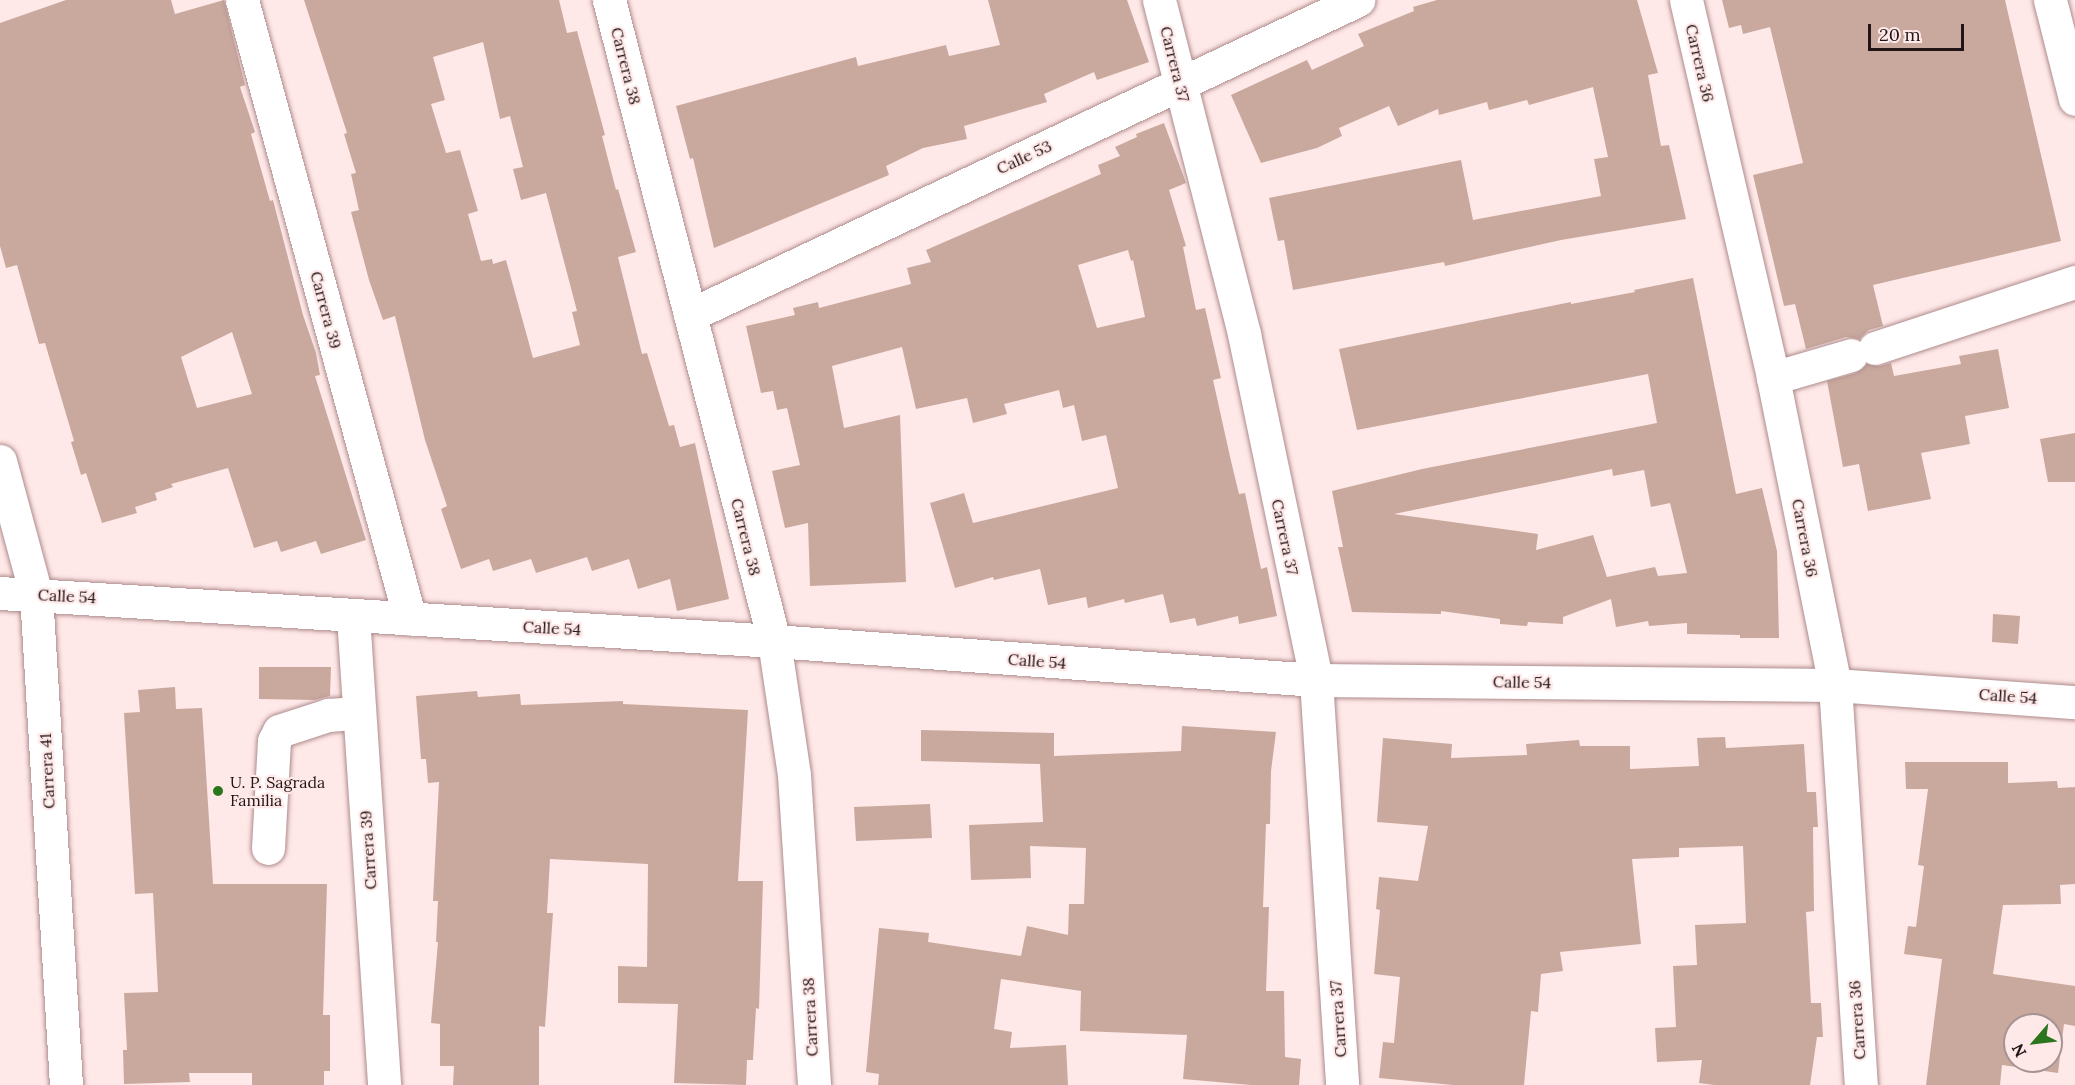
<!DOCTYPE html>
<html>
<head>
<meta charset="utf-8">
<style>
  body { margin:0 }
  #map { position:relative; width:2075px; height:1085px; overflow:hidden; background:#ffe8e8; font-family:Lora,serif }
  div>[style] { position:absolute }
  .building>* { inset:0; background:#c9a99d }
  .roads { filter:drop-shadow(0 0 2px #ae8b8c) drop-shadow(0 0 2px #ae8b8c) }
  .minor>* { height:33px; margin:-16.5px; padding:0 16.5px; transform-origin:16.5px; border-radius:16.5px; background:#fff }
  .major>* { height:33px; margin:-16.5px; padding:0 16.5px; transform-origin:16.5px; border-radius:16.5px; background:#fff }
  .dots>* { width:16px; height:16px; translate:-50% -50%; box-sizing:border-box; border:3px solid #ffe8e8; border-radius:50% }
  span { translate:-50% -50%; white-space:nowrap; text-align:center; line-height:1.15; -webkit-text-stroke:4.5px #ffe8e8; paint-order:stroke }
  .street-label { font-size:16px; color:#201414 }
  .poi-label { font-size:16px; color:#201414 }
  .left { translate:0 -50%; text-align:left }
  .north { position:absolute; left:2003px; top:1013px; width:60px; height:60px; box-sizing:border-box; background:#ffe8e8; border:2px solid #a69393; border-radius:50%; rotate:242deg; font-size:16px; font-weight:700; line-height:24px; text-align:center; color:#201414 }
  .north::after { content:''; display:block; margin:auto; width:21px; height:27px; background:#2b761c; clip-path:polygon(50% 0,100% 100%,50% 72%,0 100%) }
  .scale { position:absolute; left:1868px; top:24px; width:96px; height:27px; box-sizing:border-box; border:3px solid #201414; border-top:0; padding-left:8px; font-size:18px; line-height:21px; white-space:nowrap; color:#201414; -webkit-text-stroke:4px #ffe8e8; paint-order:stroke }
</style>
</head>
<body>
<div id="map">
  <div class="building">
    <i style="clip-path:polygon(evenodd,66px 0,171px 0,175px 14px,224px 0,245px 85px,240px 87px,255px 132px,251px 134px,270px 201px,273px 200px,303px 315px,316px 353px,320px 375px,315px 376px,366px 540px,321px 554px,316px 541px,281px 552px,277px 541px,254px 548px,228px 468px,171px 484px,173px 487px,155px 493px,157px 500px,135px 507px,137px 513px,102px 523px,86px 473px,81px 475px,71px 442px,74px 441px,45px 343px,39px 344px,17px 265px,6px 268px,0 246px,0 23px,66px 0,232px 332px,252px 394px,197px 408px,181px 357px,232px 332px)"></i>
    <i style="clip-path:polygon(evenodd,304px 0,559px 0,567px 33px,577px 31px,605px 135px,602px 136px,616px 190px,618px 189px,636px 252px,618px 257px,642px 354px,647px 353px,669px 426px,674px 425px,680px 447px,695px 443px,729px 599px,677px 611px,670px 579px,638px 589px,629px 559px,592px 571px,587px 557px,536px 573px,531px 559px,493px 571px,489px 559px,461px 569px,441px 509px,447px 506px,425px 440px,395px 316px,383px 320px,369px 280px,351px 212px,359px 210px,351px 174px,356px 173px,344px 134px,347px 133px,304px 0,483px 42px,500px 119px,510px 116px,523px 167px,513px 169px,521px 200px,546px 193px,577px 311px,572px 312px,580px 345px,533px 358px,506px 260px,493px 264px,492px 259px,481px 261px,468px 214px,478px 211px,460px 150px,446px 153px,431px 104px,445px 100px,433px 57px,483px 42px)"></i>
    <i style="clip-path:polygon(988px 0,1127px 0,1149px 62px,1097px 80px,1094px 72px,1044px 94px,1047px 102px,964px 126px,967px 139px,923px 148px,886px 166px,889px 175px,714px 248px,693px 158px,690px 159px,676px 106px,856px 57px,858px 66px,946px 45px,949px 56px,1000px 45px)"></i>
    <i style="clip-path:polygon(1437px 0,1637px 0,1658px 73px,1648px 75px,1661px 146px,1669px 145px,1686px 219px,1561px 240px,1445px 266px,1444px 262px,1293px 290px,1284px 240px,1278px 241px,1269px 198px,1461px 160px,1473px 220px,1601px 196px,1594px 159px,1608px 157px,1593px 87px,1529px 105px,1527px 100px,1489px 110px,1487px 102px,1439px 115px,1438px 109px,1398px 126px,1389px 106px,1339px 128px,1342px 136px,1317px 148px,1261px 163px,1231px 95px,1307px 60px,1312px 70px,1364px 46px,1358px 34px,1414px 11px,1413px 7px)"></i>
    <i style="clip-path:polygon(1722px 0,2005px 0,2061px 241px,1873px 285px,1883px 326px,1869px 330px,1859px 339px,1846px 337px,1806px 349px,1795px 304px,1784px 306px,1753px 175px,1803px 163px,1770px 27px,1743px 34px,1741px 25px,1729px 28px)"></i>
    <i style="clip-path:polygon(evenodd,1164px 123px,1186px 183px,1169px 190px,1186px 246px,1183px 247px,1196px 310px,1205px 308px,1221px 378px,1213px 380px,1231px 461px,1239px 494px,1245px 493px,1261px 569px,1267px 567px,1277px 616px,1239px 624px,1238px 616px,1197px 626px,1195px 618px,1170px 623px,1163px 594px,1125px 603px,1124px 599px,1088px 608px,1086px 597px,1048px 605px,1040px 569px,994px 580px,993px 577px,955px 588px,930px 503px,964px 493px,973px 523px,1118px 488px,1106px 435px,1082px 441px,1074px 405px,1063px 408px,1059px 390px,1004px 404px,1007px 414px,973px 423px,967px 398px,916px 409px,902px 347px,832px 366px,844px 428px,900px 415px,906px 582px,810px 586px,808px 523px,785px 528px,772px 471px,800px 465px,787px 408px,777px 410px,773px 391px,761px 393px,746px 326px,795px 315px,793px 308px,818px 302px,819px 308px,911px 284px,907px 268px,931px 262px,926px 250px,1101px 174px,1098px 165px,1120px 156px,1115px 147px,1137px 137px,1136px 134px,1164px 123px,1128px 250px,1131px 261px,1133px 260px,1145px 317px,1097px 328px,1078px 265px,1128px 250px)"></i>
    <i style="clip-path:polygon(evenodd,1693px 278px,1736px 494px,1762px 488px,1777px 551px,1779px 638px,1740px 638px,1740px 635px,1687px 634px,1687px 623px,1649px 626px,1648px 621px,1616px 627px,1611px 599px,1563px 617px,1563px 624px,1528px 622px,1527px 626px,1500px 624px,1500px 619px,1441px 611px,1441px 614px,1352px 612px,1338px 547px,1343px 547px,1332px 491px,1422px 469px,1657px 423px,1648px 374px,1357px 430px,1339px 349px,1571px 302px,1571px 304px,1635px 292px,1634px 290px,1693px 278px,1612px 469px,1613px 476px,1644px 470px,1651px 507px,1670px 503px,1687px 573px,1658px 576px,1655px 567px,1607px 577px,1593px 535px,1536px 550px,1538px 534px,1394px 514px,1612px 469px)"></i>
    <i style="clip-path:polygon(1998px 349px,2009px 408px,1965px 416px,1970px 444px,1921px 453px,1931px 499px,1868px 511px,1859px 464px,1843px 467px,1827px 381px,1856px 373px,1867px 364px,1880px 366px,1891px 363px,1894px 376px,1961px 364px,1959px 356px)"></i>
    <i style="clip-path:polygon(2075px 433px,2075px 482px,2048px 482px,2040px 439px)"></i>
    <i style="clip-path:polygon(1993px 614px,2020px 616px,2018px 644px,1992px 642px)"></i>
    <i style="clip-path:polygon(259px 667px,331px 667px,330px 696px,315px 700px,259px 699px)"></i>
    <i style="clip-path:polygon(175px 687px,176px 709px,202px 708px,213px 884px,327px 884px,323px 1015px,330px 1015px,330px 1071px,324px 1071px,324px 1085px,252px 1085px,252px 1073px,189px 1073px,190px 1082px,124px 1084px,123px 1050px,127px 1050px,124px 993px,158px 992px,153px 893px,135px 894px,124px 713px,140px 712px,138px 690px)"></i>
    <i style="clip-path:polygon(477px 691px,478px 697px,520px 694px,521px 705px,623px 701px,623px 704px,748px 710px,738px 881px,763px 881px,759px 1009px,756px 1008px,753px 1060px,747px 1060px,746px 1085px,674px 1083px,678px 1004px,618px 1003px,618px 966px,647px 967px,648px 864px,550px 859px,547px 913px,553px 913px,545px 1027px,539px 1026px,539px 1085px,453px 1085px,454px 1066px,440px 1066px,440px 1024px,431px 1023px,438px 942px,436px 942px,438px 901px,433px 901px,439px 782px,428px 783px,426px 759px,421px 759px,416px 696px)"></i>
    <i style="clip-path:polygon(1182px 726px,1276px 732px,1271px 771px,1270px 824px,1266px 824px,1263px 907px,1269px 907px,1266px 991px,1284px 991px,1285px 1057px,1301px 1059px,1299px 1085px,1251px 1085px,1183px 1079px,1187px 1035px,1080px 1031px,1081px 991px,1001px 979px,994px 1029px,1012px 1032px,1010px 1048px,1066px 1045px,1068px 1085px,878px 1085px,879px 1074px,866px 1072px,879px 928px,929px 933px,928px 942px,1021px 956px,1027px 926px,1068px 935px,1069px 904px,1084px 904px,1086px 848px,1030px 846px,1031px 878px,971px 880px,969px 825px,1043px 822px,1040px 764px,921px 761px,921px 730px,1054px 733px,1054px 756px,1181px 751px)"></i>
    <i style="clip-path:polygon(1725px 737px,1726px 748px,1804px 744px,1807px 792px,1816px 792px,1818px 827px,1813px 827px,1814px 911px,1806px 912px,1811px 1003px,1821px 1003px,1823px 1037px,1817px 1037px,1810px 1085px,1714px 1085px,1699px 1083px,1702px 1060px,1657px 1062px,1655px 1028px,1676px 1027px,1673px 966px,1697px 965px,1695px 925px,1746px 923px,1743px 846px,1679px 848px,1679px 857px,1632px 859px,1641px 944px,1560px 952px,1563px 971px,1541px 974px,1538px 1012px,1531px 1011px,1524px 1085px,1453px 1085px,1379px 1078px,1383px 1042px,1394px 1043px,1400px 977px,1374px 974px,1380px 910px,1376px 909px,1379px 877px,1418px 881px,1428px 826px,1377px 822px,1383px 738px,1452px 744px,1451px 758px,1527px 755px,1526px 744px,1579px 740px,1580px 746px,1630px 746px,1630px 769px,1699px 766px,1697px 738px)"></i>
    <i style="clip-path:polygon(evenodd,1905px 762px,2008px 762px,2008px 783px,2057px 781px,2058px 788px,2075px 787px,2075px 884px,2060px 885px,2061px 904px,2003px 905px,1993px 974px,2075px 986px,2075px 1026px,2064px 1024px,2058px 1073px,2002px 1065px,2000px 1085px,1926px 1085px,1942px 959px,1904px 954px,1908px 926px,1916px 927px,1924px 866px,1918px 865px,1928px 789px,1906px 789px,1905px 762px,2015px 1025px,2051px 1025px,2051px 1061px,2015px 1061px,2015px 1025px)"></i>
    <i style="clip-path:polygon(930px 804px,932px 838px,856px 841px,854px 807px)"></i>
  </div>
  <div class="roads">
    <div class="minor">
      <i style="left:242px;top:0;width:641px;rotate:74.82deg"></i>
      <i style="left:1159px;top:0;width:345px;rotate:75.7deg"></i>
      <i style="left:1244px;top:334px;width:353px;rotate:78.2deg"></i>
      <i style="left:1316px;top:680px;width:406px;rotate:86.3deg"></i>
      <i style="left:1686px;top:0;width:388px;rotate:77deg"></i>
      <i style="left:1773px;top:378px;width:313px;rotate:78.6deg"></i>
      <i style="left:1835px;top:685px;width:401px;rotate:86.3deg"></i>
      <i style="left:2050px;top:0;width:102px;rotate:75.8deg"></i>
      <i style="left:690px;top:315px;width:739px;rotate:-25.25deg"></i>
      <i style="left:1875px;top:348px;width:211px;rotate:-18.3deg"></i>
      <i style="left:1773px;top:378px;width:81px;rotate:-16.4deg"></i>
      <i style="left:0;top:461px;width:138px;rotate:74.9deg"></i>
      <i style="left:36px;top:594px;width:492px;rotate:86.5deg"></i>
      <i style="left:0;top:593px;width:775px;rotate:3.55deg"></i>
      <i style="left:774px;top:641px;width:543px;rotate:4.12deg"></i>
      <i style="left:1316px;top:680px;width:519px;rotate:0.55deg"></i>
      <i style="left:1835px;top:685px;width:241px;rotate:4.1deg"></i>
      <i style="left:353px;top:616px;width:470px;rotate:86.2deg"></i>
      <i style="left:268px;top:848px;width:107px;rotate:-86.8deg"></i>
      <i style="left:274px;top:741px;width:11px;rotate:-63deg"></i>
      <i style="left:279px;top:731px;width:52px;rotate:-18.1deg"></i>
      <i style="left:328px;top:715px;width:30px;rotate:-4deg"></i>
    </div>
    <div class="major">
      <i style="left:609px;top:0;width:662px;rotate:75.56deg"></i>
      <i style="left:774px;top:641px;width:135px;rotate:81.5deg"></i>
      <i style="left:794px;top:775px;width:311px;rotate:86.3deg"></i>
    </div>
  </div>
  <div class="dots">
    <i style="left:218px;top:791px;background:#2b761c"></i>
  </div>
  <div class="street-label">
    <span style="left:1700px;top:63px;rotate:77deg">Carrera 36</span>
    <span style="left:1175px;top:64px;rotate:76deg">Carrera 37</span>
    <span style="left:626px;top:66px;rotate:76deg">Carrera 38</span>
    <span style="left:1024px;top:157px;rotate:-25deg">Calle 53</span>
    <span style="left:326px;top:310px;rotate:75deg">Carrera 39</span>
    <span style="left:746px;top:537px;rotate:76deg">Carrera 38</span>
    <span style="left:1285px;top:537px;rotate:78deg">Carrera 37</span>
    <span style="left:1805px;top:538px;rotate:79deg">Carrera 36</span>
    <span style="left:67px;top:596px;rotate:3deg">Calle 54</span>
    <span style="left:552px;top:628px;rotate:3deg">Calle 54</span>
    <span style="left:1037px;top:661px;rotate:4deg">Calle 54</span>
    <span style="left:1522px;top:682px;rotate:1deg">Calle 54</span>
    <span style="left:2008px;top:696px;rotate:4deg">Calle 54</span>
    <span style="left:47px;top:771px;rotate:-93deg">Carrera 41</span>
    <span style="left:368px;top:850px;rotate:-94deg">Carrera 39</span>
    <span style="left:810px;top:1017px;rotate:-93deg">Carrera 38</span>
    <span style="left:1338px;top:1019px;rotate:-94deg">Carrera 37</span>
    <span style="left:1857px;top:1020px;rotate:-94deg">Carrera 36</span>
  </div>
  <div class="poi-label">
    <span class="left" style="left:230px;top:791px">U. P. Sagrada<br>Familia</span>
  </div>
  <div class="north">N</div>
  <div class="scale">20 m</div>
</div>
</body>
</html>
